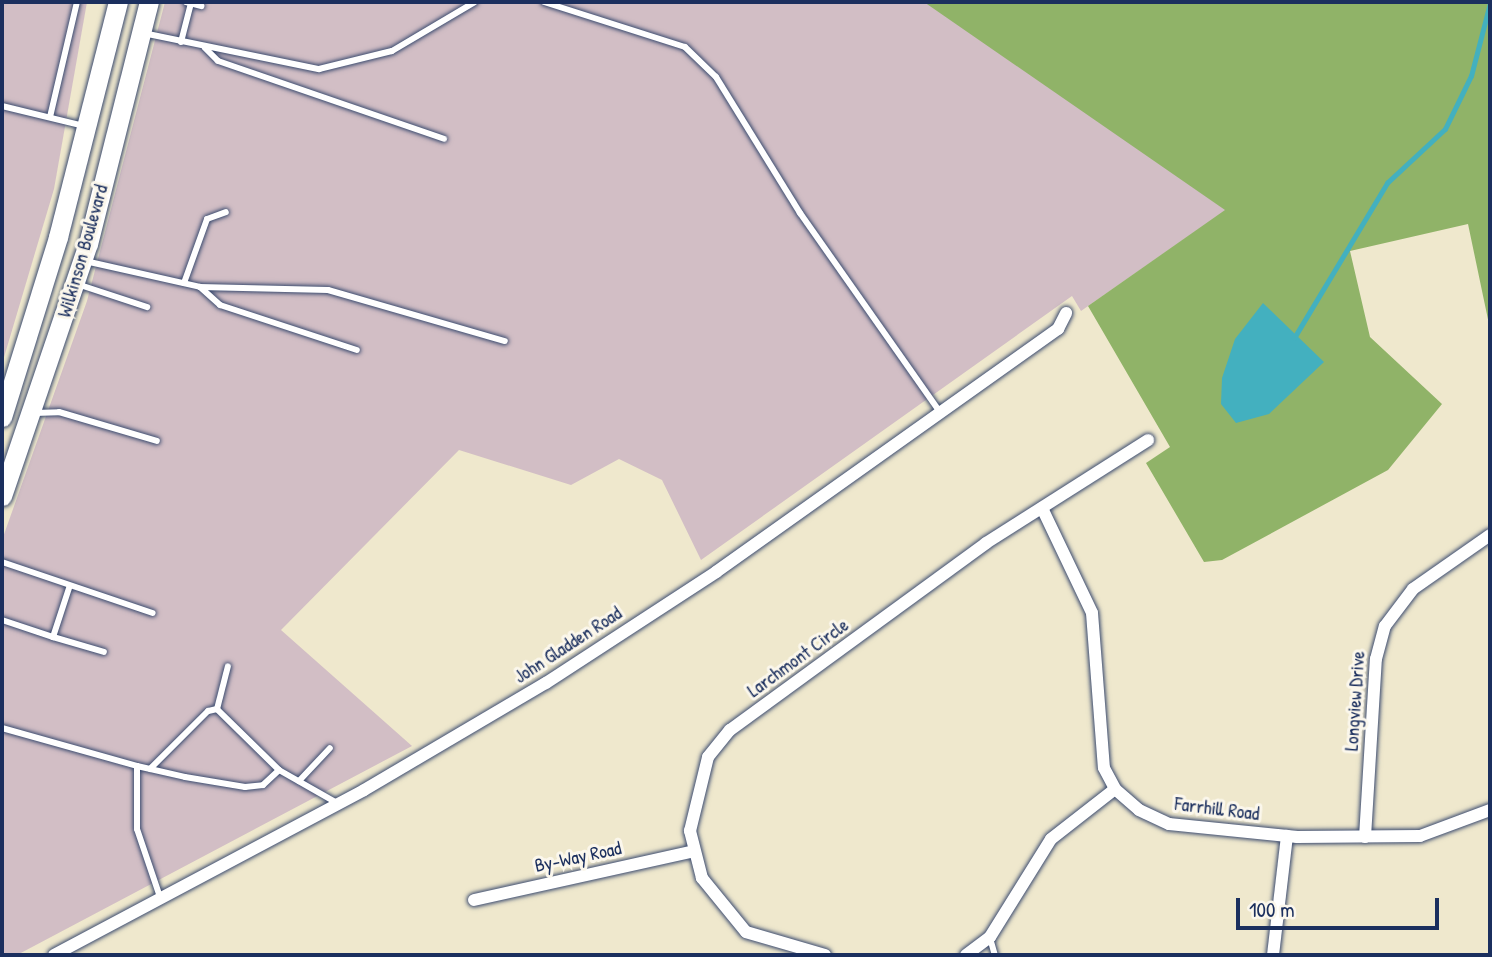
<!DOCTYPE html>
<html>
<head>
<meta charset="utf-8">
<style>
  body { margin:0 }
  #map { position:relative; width:1492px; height:957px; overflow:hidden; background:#efe8cd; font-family:"Patrick Hand",sans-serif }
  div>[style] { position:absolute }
  .industrial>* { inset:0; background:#d2bec5 }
  .forest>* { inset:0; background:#90b368 }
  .water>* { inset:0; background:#43b0bf }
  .stream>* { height:4.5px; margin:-2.25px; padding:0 2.25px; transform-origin:2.25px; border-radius:2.25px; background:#43b0bf }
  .roads { filter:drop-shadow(0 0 2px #3b4b6f) drop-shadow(0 0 2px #3b4b6f) }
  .lane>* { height:6px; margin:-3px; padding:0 3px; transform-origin:3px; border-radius:3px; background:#fff }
  .street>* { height:12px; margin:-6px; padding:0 6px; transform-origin:6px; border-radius:6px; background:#fff }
  .primary>* { height:19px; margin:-9.5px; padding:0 9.5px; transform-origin:9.5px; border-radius:9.5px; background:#fff }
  span { translate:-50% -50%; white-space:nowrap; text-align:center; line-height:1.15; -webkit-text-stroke:6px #fbf7ec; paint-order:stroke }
  .street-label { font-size:19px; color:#1b2f5e }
  .frame { position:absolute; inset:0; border:4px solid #1b2f5e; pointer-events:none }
  .scale { position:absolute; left:1236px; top:898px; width:203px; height:32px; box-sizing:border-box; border:4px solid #1b2f5e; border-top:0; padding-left:9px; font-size:21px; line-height:24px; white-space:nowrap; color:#1b2f5e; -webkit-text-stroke:5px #fbf7ec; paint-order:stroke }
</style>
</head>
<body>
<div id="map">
  <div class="industrial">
    <i style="clip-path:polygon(2px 2px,87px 2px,54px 189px,2px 364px)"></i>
    <i style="clip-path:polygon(165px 2px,927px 2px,1226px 210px,1081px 311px,1072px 296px,701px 560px,662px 480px,619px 459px,571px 485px,459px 450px,281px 630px,412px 746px,17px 955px,2px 955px,2px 540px,87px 301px)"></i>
  </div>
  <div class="forest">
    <i style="clip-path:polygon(924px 2px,1490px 2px,1490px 329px,1468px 224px,1350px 251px,1370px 337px,1442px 404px,1388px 470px,1222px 560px,1204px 562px,1146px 463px,1170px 447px,1088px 306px,1225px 210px)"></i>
  </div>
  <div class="water">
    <i style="clip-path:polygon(1263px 303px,1324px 362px,1269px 414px,1236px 423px,1221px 404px,1222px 378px,1235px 339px)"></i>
  </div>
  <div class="stream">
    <i style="left:1294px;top:338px;width:181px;rotate:-59deg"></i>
    <i style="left:1387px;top:183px;width:79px;rotate:-43deg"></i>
    <i style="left:1445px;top:129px;width:59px;rotate:-63.9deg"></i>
    <i style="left:1471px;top:76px;width:75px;rotate:-75.4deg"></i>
  </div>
  <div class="roads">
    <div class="lane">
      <i style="left:186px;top:2px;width:16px;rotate:15deg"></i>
      <i style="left:544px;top:2px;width:148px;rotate:17.7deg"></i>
      <i style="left:685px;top:47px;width:43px;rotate:44.1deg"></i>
      <i style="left:716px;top:77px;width:160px;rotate:58.3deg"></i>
      <i style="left:800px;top:213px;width:240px;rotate:54.9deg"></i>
      <i style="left:143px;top:33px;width:180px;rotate:11.6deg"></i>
      <i style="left:319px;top:69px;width:75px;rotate:-13.9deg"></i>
      <i style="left:392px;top:51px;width:96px;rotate:-30.6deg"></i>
      <i style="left:181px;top:42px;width:40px;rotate:-75.6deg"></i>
      <i style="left:205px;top:48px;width:18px;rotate:45deg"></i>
      <i style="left:218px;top:61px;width:239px;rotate:19deg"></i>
      <i style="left:2px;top:106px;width:84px;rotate:13.7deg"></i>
      <i style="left:50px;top:117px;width:118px;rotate:-76.8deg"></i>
      <i style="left:85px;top:261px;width:118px;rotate:12.7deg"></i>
      <i style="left:200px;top:287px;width:128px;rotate:1.3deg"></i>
      <i style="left:328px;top:290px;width:184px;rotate:16.1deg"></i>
      <i style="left:184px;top:283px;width:68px;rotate:-70.2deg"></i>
      <i style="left:207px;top:219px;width:20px;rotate:-20deg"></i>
      <i style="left:77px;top:284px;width:74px;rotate:18.2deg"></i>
      <i style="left:200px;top:287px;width:27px;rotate:42deg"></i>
      <i style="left:220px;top:305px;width:144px;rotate:18.2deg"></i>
      <i style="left:34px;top:413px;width:25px;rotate:-2deg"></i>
      <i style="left:59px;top:412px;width:102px;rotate:16.5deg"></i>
      <i style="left:2px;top:562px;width:159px;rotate:18.7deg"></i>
      <i style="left:2px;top:620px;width:54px;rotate:18.4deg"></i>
      <i style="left:53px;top:637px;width:52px;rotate:-71.9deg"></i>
      <i style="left:53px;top:637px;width:53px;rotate:16.4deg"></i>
      <i style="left:217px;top:709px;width:44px;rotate:-75.7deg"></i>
      <i style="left:2px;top:728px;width:140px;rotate:15.7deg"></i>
      <i style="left:137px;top:766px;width:63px;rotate:90deg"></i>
      <i style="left:137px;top:829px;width:72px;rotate:71.3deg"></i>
      <i style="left:137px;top:766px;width:49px;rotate:12.9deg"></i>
      <i style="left:185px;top:777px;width:61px;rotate:9.5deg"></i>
      <i style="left:245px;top:787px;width:18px;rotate:-6deg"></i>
      <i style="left:263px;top:785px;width:22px;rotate:-43deg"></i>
      <i style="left:279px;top:770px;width:87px;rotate:-135.5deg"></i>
      <i style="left:217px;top:709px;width:9px;rotate:167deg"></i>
      <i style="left:208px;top:711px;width:82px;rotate:135deg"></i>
      <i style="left:279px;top:770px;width:67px;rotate:29.6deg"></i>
      <i style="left:299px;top:781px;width:45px;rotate:-46.8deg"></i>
      <i style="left:990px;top:938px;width:18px;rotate:74deg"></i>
    </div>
    <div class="street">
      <i style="left:1042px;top:508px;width:116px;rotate:64.5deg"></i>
      <i style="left:1092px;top:613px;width:155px;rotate:85.6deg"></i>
      <i style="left:1104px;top:768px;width:24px;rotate:62deg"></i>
      <i style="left:1115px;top:789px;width:32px;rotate:41deg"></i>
      <i style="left:1139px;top:810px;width:33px;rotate:25deg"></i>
      <i style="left:1169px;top:824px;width:129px;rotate:5.8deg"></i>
      <i style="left:1297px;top:837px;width:123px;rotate:-0.5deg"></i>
      <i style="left:1420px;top:836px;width:75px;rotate:-20.4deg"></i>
      <i style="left:1365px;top:837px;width:178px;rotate:-86.5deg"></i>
      <i style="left:1376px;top:659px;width:34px;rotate:-75deg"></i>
      <i style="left:1385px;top:626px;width:46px;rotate:-52.9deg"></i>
      <i style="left:1413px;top:589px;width:94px;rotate:-35deg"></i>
      <i style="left:474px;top:900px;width:222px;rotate:-12.5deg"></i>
      <i style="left:54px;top:955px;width:351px;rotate:-28deg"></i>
      <i style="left:364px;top:790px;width:211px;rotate:-30.5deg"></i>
      <i style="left:546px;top:683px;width:203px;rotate:-33.1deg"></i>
      <i style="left:716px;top:572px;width:420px;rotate:-35.4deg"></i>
      <i style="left:1058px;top:329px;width:18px;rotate:-63deg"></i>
      <i style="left:825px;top:955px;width:82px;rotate:-163.8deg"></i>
      <i style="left:746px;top:932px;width:70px;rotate:-129.2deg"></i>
      <i style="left:702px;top:878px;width:49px;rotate:-104.3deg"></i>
      <i style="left:690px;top:831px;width:76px;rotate:-76.3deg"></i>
      <i style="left:708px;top:757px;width:35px;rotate:-51deg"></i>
      <i style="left:730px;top:730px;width:317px;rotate:-36.1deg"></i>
      <i style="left:986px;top:543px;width:192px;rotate:-32.4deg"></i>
      <i style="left:966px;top:955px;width:30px;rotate:-37deg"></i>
      <i style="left:990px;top:937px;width:115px;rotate:-58.1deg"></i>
      <i style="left:1051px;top:839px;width:81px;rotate:-38deg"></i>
      <i style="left:1273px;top:955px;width:120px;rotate:-83.3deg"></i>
    </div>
    <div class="primary">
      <i style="left:2px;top:417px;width:189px;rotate:-72.7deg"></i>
      <i style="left:58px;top:237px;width:243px;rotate:-75.7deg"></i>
      <i style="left:2px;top:496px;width:266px;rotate:-71.2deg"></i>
      <i style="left:88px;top:244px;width:250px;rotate:-75.9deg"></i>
    </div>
  </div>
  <div class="street-label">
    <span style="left:83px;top:251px;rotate:-74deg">Wilkinson Boulevard</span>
    <span style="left:568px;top:645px;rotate:-33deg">John Gladden Road</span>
    <span style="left:798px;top:658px;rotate:-36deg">Larchmont Circle</span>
    <span style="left:1355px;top:701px;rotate:-86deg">Longview Drive</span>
    <span style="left:1217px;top:809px;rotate:7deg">Farrhill Road</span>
    <span style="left:578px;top:857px;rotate:-12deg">By-Way Road</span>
  </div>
  <div class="frame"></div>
  <div class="scale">100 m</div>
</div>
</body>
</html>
